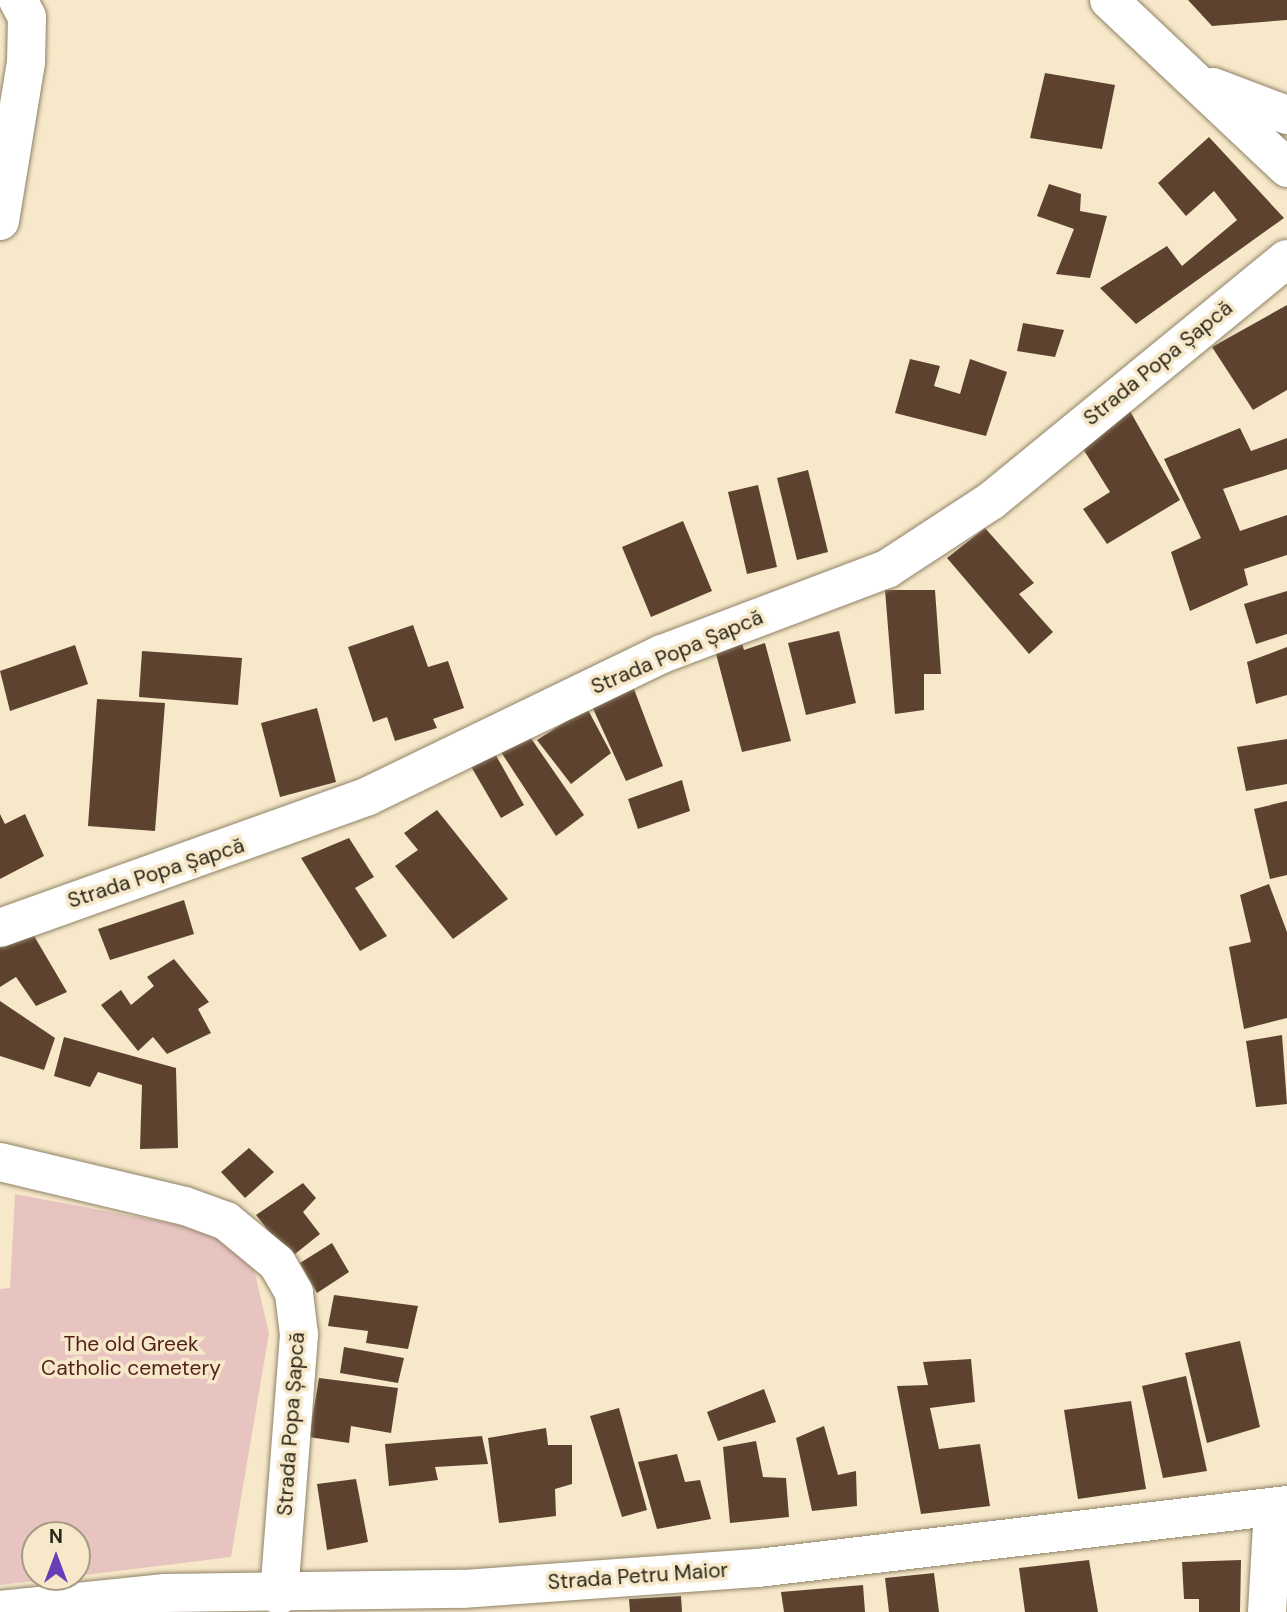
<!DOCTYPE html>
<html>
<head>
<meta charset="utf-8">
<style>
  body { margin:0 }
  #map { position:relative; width:1287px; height:1612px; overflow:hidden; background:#f6e8c9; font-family:"DM Sans",sans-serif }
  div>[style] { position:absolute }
  .green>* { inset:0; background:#e7c4c0 }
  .building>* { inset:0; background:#5d4230 }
  .roads { filter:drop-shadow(0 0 2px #8f8266) drop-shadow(0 0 2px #8f8266) }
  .minor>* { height:38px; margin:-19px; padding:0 19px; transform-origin:19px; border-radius:19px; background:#fff }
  span { translate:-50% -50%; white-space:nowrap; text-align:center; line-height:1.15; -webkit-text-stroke:7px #f6e8c9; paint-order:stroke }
  .street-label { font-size:21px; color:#2b261a }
  .park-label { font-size:21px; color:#531f1d }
  .north { position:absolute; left:21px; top:1521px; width:70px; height:70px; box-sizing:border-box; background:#f6e8c9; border:2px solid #a59a83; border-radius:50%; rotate:0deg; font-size:19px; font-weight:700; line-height:28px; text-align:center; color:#2b261a }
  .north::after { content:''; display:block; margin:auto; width:24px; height:32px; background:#673fb7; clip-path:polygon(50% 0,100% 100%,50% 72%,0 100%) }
</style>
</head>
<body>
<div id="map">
  <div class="green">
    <i style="clip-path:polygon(15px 1194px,222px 1233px,252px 1261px,269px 1333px,231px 1557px,77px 1576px,77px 1535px,35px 1535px,35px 1577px,66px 1577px,0 1585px,0 1289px,10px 1288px)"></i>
  </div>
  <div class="building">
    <i style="clip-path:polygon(1188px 0,1287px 0,1287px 20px,1212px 26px)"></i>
    <i style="clip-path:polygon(1045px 73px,1115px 85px,1102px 149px,1030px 138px)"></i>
    <i style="clip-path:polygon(1209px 137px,1284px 218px,1136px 324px,1100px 288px,1167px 246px,1182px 266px,1237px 220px,1214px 191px,1186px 216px,1158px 183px)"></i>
    <i style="clip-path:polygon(1049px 184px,1081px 194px,1080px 211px,1107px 216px,1090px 278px,1056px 274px,1074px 229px,1037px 216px)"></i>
    <i style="clip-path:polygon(1287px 305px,1287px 390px,1253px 410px,1212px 347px)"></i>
    <i style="clip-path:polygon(1023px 323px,1064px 330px,1055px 357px,1017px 351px)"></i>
    <i style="clip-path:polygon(910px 359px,940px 366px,934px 386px,960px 394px,970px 359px,1007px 372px,986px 436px,895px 413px)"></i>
    <i style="clip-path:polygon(1130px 411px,1180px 500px,1107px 544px,1083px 509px,1110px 492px,1080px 444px)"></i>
    <i style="clip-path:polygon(1240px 428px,1251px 451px,1287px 438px,1287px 469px,1223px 489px,1240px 531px,1287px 515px,1287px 555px,1244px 569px,1248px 585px,1190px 611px,1171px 552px,1201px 538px,1164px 459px)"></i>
    <i style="clip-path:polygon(808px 470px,828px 552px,797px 560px,777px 478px)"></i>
    <i style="clip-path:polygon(758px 485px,777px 567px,747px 574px,728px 492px)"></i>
    <i style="clip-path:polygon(683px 521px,712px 591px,651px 617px,622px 547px)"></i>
    <i style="clip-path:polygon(985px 528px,1034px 583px,1019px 594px,1053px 632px,1029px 654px,947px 558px)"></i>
    <i style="clip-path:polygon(885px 590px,935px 590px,941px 674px,924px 674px,924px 710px,895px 714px)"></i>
    <i style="clip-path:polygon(1287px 591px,1287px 634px,1256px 644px,1244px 604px)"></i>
    <i style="clip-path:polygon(413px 625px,428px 667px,448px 661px,464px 708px,433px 719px,437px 728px,395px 741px,387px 717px,373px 722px,348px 647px)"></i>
    <i style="clip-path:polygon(839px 631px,856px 703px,806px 715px,788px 643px)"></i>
    <i style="clip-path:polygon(740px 637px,744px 650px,765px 643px,791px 741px,742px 752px,715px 650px)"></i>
    <i style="clip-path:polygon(75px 645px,88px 684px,10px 711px,0 671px)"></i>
    <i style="clip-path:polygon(1287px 647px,1287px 695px,1256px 704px,1247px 662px)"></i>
    <i style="clip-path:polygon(142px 651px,242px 658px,238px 705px,139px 697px)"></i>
    <i style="clip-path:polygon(634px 689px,663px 766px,626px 781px,590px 702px)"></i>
    <i style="clip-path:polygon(97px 699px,165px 703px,155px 831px,88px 826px)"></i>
    <i style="clip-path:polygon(317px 708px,336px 782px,280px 797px,261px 723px)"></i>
    <i style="clip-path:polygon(587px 708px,611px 753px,571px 784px,537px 740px)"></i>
    <i style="clip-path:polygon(528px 734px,584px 815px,556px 836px,499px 749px)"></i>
    <i style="clip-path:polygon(1287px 739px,1287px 784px,1246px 791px,1237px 747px)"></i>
    <i style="clip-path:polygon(494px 752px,524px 805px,501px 818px,469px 763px)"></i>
    <i style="clip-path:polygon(682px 780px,690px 811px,638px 829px,628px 799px)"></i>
    <i style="clip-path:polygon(1287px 801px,1287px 875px,1270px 879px,1254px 809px)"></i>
    <i style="clip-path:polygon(437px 810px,508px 899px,453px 939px,395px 866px,418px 850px,404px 833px)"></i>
    <i style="clip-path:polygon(0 814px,5px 824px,25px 814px,44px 856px,0 879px)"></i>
    <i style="clip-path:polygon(349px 838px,374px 877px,355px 888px,387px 936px,360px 951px,301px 858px)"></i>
    <i style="clip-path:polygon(1269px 884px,1287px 932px,1287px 1018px,1244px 1029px,1229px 947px,1251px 942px,1240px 895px)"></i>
    <i style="clip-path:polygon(184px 900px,194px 934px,110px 960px,98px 929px)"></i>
    <i style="clip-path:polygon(30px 929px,67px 992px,36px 1006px,16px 977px,0 987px,0 944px)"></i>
    <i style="clip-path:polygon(174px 959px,209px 1002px,198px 1009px,211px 1033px,167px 1054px,153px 1037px,138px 1051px,101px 1005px,121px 990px,131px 1005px,154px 986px,147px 977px)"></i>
    <i style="clip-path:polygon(0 1001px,55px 1038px,44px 1070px,0 1056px)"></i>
    <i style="clip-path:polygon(1282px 1035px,1287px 1104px,1256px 1107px,1246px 1041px)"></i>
    <i style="clip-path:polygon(64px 1037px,176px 1068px,178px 1148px,140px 1149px,142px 1085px,98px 1072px,90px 1087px,54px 1076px)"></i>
    <i style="clip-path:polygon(249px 1148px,274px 1172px,245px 1198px,221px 1172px)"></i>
    <i style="clip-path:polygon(303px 1183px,316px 1198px,303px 1212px,320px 1234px,290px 1258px,256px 1215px)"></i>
    <i style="clip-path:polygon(332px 1243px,349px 1272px,317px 1293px,300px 1263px)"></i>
    <i style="clip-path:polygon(334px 1295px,418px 1306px,408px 1349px,366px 1343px,368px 1331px,328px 1326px)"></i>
    <i style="clip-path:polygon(1240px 1341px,1260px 1427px,1207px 1443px,1185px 1353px)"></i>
    <i style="clip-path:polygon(344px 1347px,404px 1358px,398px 1383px,340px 1373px)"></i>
    <i style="clip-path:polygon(971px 1359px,975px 1402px,930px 1408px,939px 1449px,980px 1444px,990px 1506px,921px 1514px,897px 1386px,928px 1385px,923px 1362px)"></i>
    <i style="clip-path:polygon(1186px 1376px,1207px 1471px,1163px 1478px,1142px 1386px)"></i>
    <i style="clip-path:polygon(319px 1378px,398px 1388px,391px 1433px,351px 1426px,349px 1443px,309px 1437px)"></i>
    <i style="clip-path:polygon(764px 1389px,776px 1422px,718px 1441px,707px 1412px)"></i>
    <i style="clip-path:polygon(1131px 1401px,1146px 1489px,1078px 1499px,1064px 1410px)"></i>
    <i style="clip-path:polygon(619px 1408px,647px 1510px,622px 1517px,590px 1416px)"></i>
    <i style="clip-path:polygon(824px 1426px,838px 1475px,856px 1471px,857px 1506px,812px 1511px,796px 1438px)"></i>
    <i style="clip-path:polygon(546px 1428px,548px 1445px,572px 1445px,572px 1484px,555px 1489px,556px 1516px,499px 1523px,488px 1438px)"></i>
    <i style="clip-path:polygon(482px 1436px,488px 1464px,435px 1467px,438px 1480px,389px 1486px,385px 1444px)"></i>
    <i style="clip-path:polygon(756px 1441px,763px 1477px,786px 1478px,789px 1517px,730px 1523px,723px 1447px)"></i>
    <i style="clip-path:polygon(677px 1454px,685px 1482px,700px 1480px,711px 1519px,657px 1529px,638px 1462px)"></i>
    <i style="clip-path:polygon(356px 1479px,368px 1542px,327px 1550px,317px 1484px)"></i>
    <i style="clip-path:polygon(1089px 1560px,1098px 1612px,1025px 1612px,1019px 1568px)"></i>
    <i style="clip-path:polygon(1241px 1560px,1240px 1612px,1199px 1612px,1199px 1599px,1184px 1599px,1182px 1562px)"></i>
    <i style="clip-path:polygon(934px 1573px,939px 1612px,889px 1612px,885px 1578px)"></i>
    <i style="clip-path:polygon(863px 1585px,865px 1612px,784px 1612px,781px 1592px)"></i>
    <i style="clip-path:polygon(681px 1596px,682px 1612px,630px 1612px,629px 1599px)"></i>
  </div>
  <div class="roads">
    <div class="minor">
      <i style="left:1109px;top:0;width:245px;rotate:43.3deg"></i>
      <i style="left:1213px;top:87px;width:79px;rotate:20.7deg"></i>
      <i style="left:0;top:221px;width:161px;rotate:-80.7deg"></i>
      <i style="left:26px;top:62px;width:45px;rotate:-88.7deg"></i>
      <i style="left:27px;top:17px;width:19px;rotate:-118deg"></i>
      <i style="left:0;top:928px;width:391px;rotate:-19.7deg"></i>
      <i style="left:368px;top:796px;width:326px;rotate:-25.8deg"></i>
      <i style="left:662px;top:654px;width:241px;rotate:-20.7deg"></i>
      <i style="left:887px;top:569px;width:124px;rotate:-33.2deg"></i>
      <i style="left:991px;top:501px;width:382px;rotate:-39.3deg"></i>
      <i style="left:0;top:1162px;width:190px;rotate:13.4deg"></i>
      <i style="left:185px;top:1206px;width:44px;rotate:20.1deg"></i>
      <i style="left:226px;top:1221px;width:66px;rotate:39.5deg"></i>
      <i style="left:277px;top:1263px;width:34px;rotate:60deg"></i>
      <i style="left:294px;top:1293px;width:42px;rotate:83.2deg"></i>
      <i style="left:299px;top:1335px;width:261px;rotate:94.4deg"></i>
      <i style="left:0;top:1610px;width:166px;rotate:-5.9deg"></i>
      <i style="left:165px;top:1593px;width:298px;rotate:-0.8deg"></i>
      <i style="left:463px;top:1589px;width:296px;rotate:-4.1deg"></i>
      <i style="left:758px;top:1568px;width:533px;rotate:-6.79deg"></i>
      <i style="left:1267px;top:1612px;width:105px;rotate:-86.7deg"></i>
    </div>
  </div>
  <div class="street-label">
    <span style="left:1158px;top:363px;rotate:-39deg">Strada Popa Șapcă</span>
    <span style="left:677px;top:652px;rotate:-23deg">Strada Popa Șapcă</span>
    <span style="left:156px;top:873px;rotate:-18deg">Strada Popa Șapcă</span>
    <span style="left:291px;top:1424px;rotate:-86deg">Strada Popa Șapcă</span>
    <span style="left:638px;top:1576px;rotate:-4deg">Strada Petru Maior</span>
  </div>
  <div class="park-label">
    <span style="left:131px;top:1356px">The old Greek<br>Catholic cemetery</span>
  </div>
  <div class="north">N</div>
</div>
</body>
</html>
